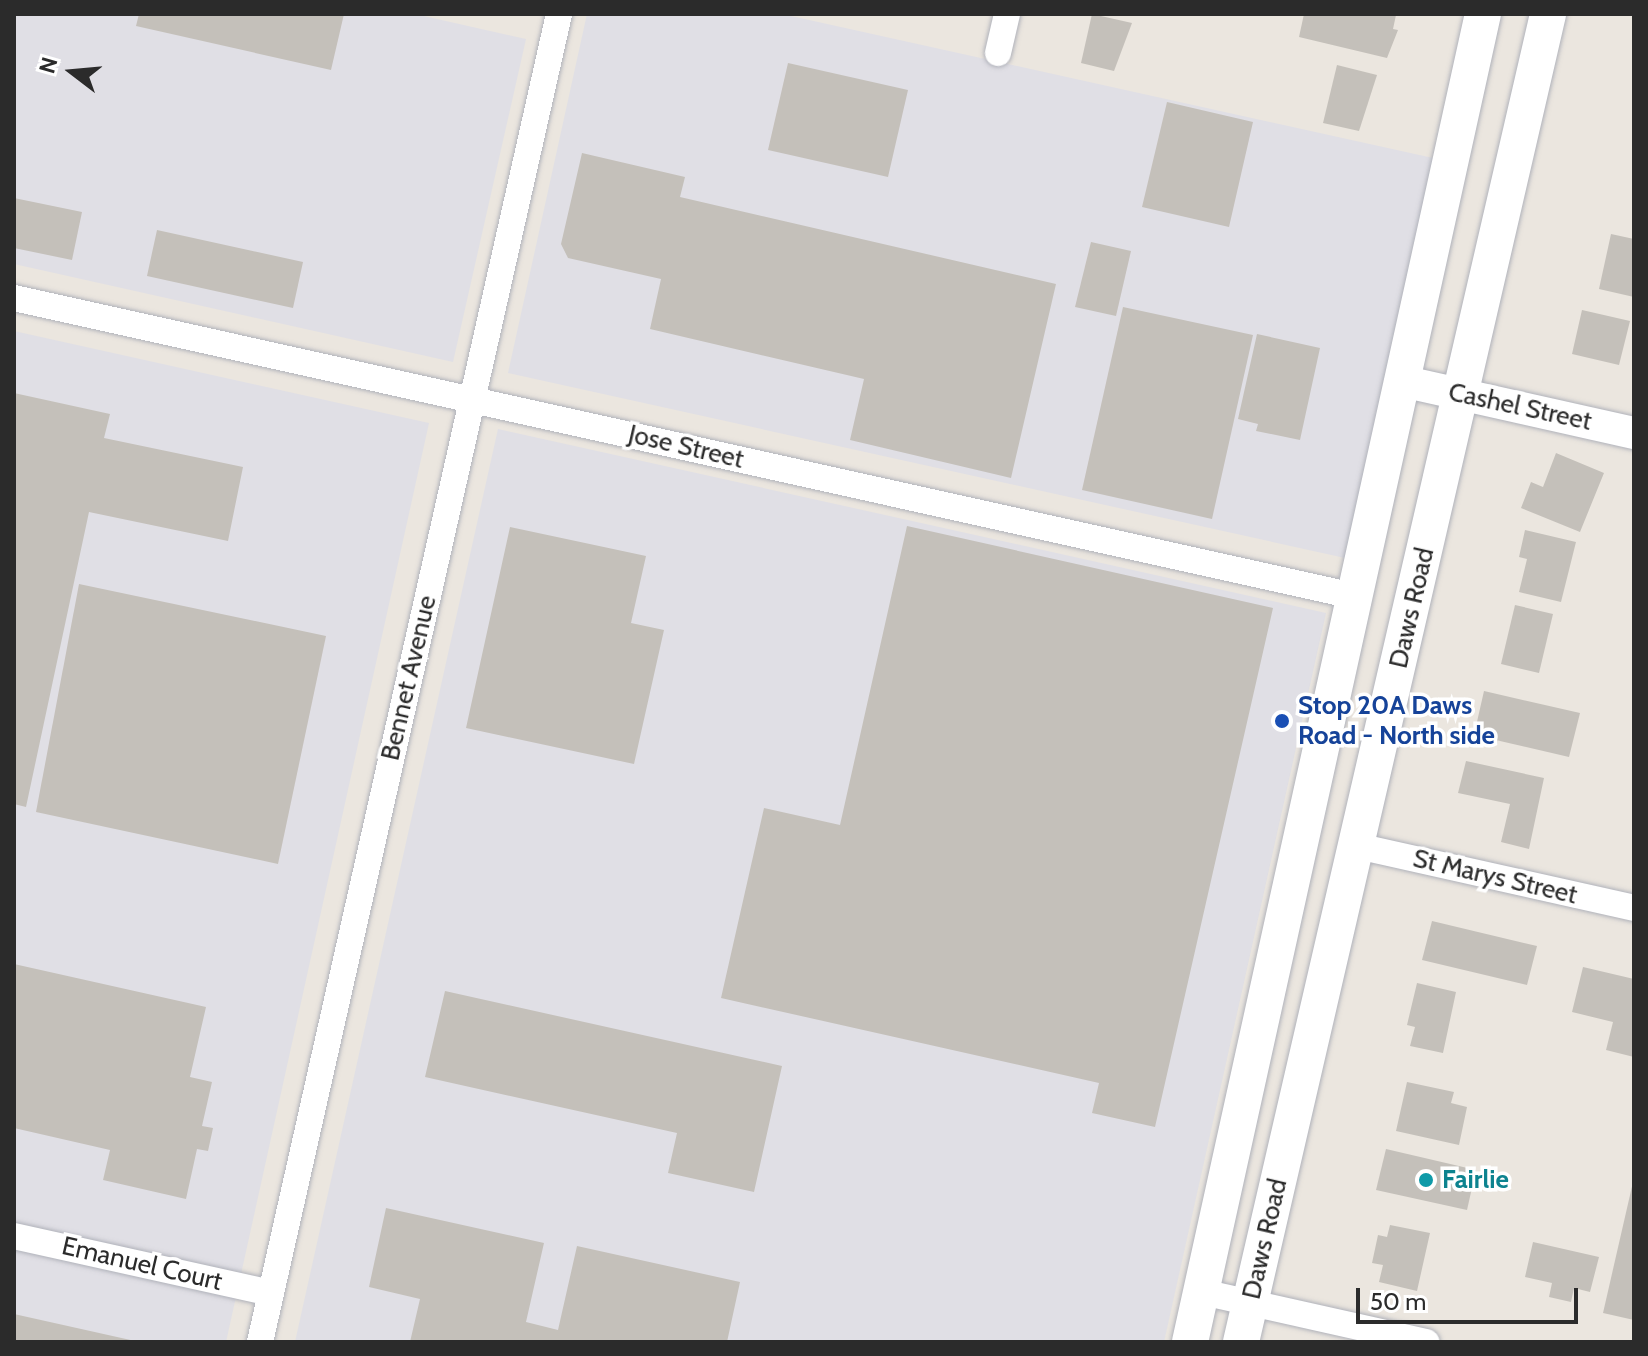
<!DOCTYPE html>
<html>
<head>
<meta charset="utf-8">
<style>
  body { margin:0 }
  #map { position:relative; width:1648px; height:1356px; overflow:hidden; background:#ebe6df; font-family:Cabin,sans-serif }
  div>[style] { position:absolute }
  .industrial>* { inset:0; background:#e0dfe5 }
  .building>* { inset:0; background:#c4c0ba }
  .roads { filter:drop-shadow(0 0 2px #b0b2ba) drop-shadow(0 0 2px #b0b2ba) }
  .minor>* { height:26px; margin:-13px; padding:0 13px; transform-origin:13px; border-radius:13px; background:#fff }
  .tertiary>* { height:32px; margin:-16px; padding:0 16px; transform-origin:16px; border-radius:16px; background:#fff }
  .secondary>* { height:36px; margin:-18px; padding:0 18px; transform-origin:18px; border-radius:18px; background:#fff }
  .dots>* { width:22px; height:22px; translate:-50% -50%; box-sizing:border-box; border:4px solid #fff; border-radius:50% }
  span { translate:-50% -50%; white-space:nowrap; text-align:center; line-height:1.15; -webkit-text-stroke:7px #fff; paint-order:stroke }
  .street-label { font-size:26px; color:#2b2b2b }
  .transit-label { font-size:26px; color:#164399; font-weight:700 }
  .left { translate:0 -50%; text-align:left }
  .culture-label { font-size:26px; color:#0d838f; font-weight:700 }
  .frame { position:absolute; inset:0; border:16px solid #2b2b2b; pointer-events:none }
  .north { position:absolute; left:32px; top:32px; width:80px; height:80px; -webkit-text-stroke:6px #fff; paint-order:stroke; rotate:286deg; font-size:22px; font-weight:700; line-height:32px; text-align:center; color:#2b2b2b }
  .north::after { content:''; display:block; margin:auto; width:28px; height:36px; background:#2b2b2b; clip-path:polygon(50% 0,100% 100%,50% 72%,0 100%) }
  .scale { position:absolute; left:1356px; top:1288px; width:222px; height:36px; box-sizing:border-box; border:4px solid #2b2b2b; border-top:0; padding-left:10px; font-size:24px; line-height:28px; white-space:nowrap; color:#2b2b2b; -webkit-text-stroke:6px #fff; paint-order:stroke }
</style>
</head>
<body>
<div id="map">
  <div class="industrial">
    <i style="clip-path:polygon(14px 14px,415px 14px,526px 39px,453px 362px,14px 264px)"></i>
    <i style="clip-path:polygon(587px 14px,782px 14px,1433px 158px,1345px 558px,508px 373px)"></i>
    <i style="clip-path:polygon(14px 331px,429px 423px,226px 1342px,14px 1342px)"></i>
    <i style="clip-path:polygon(498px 429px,1326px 613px,1164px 1342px,295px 1342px)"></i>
  </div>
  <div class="building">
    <i style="clip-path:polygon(139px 14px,344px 14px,331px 70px,136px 26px)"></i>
    <i style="clip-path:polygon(1092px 14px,1132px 23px,1114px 71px,1081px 63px)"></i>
    <i style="clip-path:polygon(1304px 14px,1391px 14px,1396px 15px,1393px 29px,1398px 30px,1387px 58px,1299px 37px)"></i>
    <i style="clip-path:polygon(788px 63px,908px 90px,888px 177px,768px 150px)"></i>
    <i style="clip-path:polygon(1337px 65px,1377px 75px,1359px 131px,1323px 123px)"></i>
    <i style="clip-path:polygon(1167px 102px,1253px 122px,1229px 227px,1142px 207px)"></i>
    <i style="clip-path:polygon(582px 153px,685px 177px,680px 197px,1056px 284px,1011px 478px,850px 440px,864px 379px,650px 329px,661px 279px,568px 258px,561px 244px)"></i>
    <i style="clip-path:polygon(14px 198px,82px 212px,72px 260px,14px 248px)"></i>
    <i style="clip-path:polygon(157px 230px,303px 262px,293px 308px,147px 276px)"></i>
    <i style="clip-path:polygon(1611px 234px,1634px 239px,1634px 297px,1599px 289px)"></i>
    <i style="clip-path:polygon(1091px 242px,1131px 251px,1116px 316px,1075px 307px)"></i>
    <i style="clip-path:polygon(1123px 307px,1253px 335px,1212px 519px,1082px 490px)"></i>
    <i style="clip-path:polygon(1582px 310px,1630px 321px,1619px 365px,1572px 354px)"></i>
    <i style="clip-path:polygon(1257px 334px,1320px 348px,1300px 440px,1256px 431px,1258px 424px,1238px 419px)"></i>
    <i style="clip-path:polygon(14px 393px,110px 414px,104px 438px,243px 467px,228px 541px,89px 512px,26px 807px,14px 804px)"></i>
    <i style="clip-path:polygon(1556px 453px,1604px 473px,1580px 532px,1521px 508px,1531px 482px,1543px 487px)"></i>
    <i style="clip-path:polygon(907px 526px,1273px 608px,1155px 1127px,1092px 1113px,1099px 1083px,721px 998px,764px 808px,840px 825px)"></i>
    <i style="clip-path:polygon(510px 527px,646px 556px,631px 623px,664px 630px,634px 764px,466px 728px)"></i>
    <i style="clip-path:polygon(1525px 530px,1576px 542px,1561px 602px,1519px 592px,1527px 559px,1519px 557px)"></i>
    <i style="clip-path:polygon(79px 584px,326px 636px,278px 864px,36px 812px)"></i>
    <i style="clip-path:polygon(1515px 605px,1553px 614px,1539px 673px,1501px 664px)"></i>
    <i style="clip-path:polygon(1484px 691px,1580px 713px,1569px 757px,1474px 735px)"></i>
    <i style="clip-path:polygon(1466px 761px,1544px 778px,1529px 849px,1501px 842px,1510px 804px,1458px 793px)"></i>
    <i style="clip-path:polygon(1432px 921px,1537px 946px,1527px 985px,1422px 960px)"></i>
    <i style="clip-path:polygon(14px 964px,206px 1007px,190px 1077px,212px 1082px,202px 1126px,213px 1128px,208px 1151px,197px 1149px,186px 1199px,103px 1180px,110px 1150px,14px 1128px)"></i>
    <i style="clip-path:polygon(1583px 967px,1634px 979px,1634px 1057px,1606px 1050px,1613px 1022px,1572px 1012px)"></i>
    <i style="clip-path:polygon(1417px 983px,1456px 992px,1443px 1053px,1410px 1046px,1415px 1027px,1407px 1025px)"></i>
    <i style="clip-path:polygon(445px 991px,782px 1066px,754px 1192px,668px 1173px,677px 1133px,425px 1077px)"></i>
    <i style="clip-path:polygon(1407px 1082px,1454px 1092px,1451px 1103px,1467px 1107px,1459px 1145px,1396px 1131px)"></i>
    <i style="clip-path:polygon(1386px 1149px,1476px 1170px,1467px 1210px,1376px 1190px)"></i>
    <i style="clip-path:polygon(1633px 1182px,1634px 1182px,1634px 1320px,1603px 1313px)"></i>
    <i style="clip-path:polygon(386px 1208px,544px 1243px,526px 1322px,558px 1330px,577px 1246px,740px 1282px,727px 1342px,410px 1342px,420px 1299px,369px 1287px)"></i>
    <i style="clip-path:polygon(1390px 1225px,1430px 1233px,1417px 1291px,1379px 1282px,1383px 1265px,1372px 1263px,1378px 1235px,1387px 1237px)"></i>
    <i style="clip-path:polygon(1533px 1242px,1599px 1257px,1590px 1292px,1574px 1288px,1571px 1302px,1549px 1297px,1552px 1283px,1525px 1277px)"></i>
    <i style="clip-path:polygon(14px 1314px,135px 1341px,135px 1342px,14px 1342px)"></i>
  </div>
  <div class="roads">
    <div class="minor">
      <i style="left:998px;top:53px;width:40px;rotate:-77deg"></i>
      <i style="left:14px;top:298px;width:1377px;rotate:12.54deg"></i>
      <i style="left:1357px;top:846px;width:284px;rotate:12.6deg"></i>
      <i style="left:14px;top:1236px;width:263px;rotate:12.5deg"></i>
      <i style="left:1202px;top:1292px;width:230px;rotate:12.6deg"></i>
      <i style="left:260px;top:1342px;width:1361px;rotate:-77.31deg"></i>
    </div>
    <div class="tertiary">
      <i style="left:1406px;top:382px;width:234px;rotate:12.6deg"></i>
    </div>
    <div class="secondary">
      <i style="left:1190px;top:1342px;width:1360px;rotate:-77.56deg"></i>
      <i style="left:1241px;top:1342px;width:1363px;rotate:-76.98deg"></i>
    </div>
  </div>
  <div class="dots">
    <i style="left:1282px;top:721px;background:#1a4fb4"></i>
    <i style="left:1426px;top:1180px;background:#0f9aa8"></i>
  </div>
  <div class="street-label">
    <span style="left:1520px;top:407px;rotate:12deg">Cashel Street</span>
    <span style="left:686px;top:447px;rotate:13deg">Jose Street</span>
    <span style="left:1412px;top:608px;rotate:-77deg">Daws Road</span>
    <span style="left:409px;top:678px;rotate:-77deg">Bennet Avenue</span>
    <span style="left:1495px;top:877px;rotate:13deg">St Marys Street</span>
    <span style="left:1265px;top:1239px;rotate:-77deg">Daws Road</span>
    <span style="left:142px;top:1264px;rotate:13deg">Emanuel Court</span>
  </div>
  <div class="transit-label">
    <span class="left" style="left:1298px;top:721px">Stop 20A Daws<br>Road - North side</span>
  </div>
  <div class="culture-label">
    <span class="left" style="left:1442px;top:1180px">Fairlie</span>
  </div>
  <div class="frame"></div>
  <div class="north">N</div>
  <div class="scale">50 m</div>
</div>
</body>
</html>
